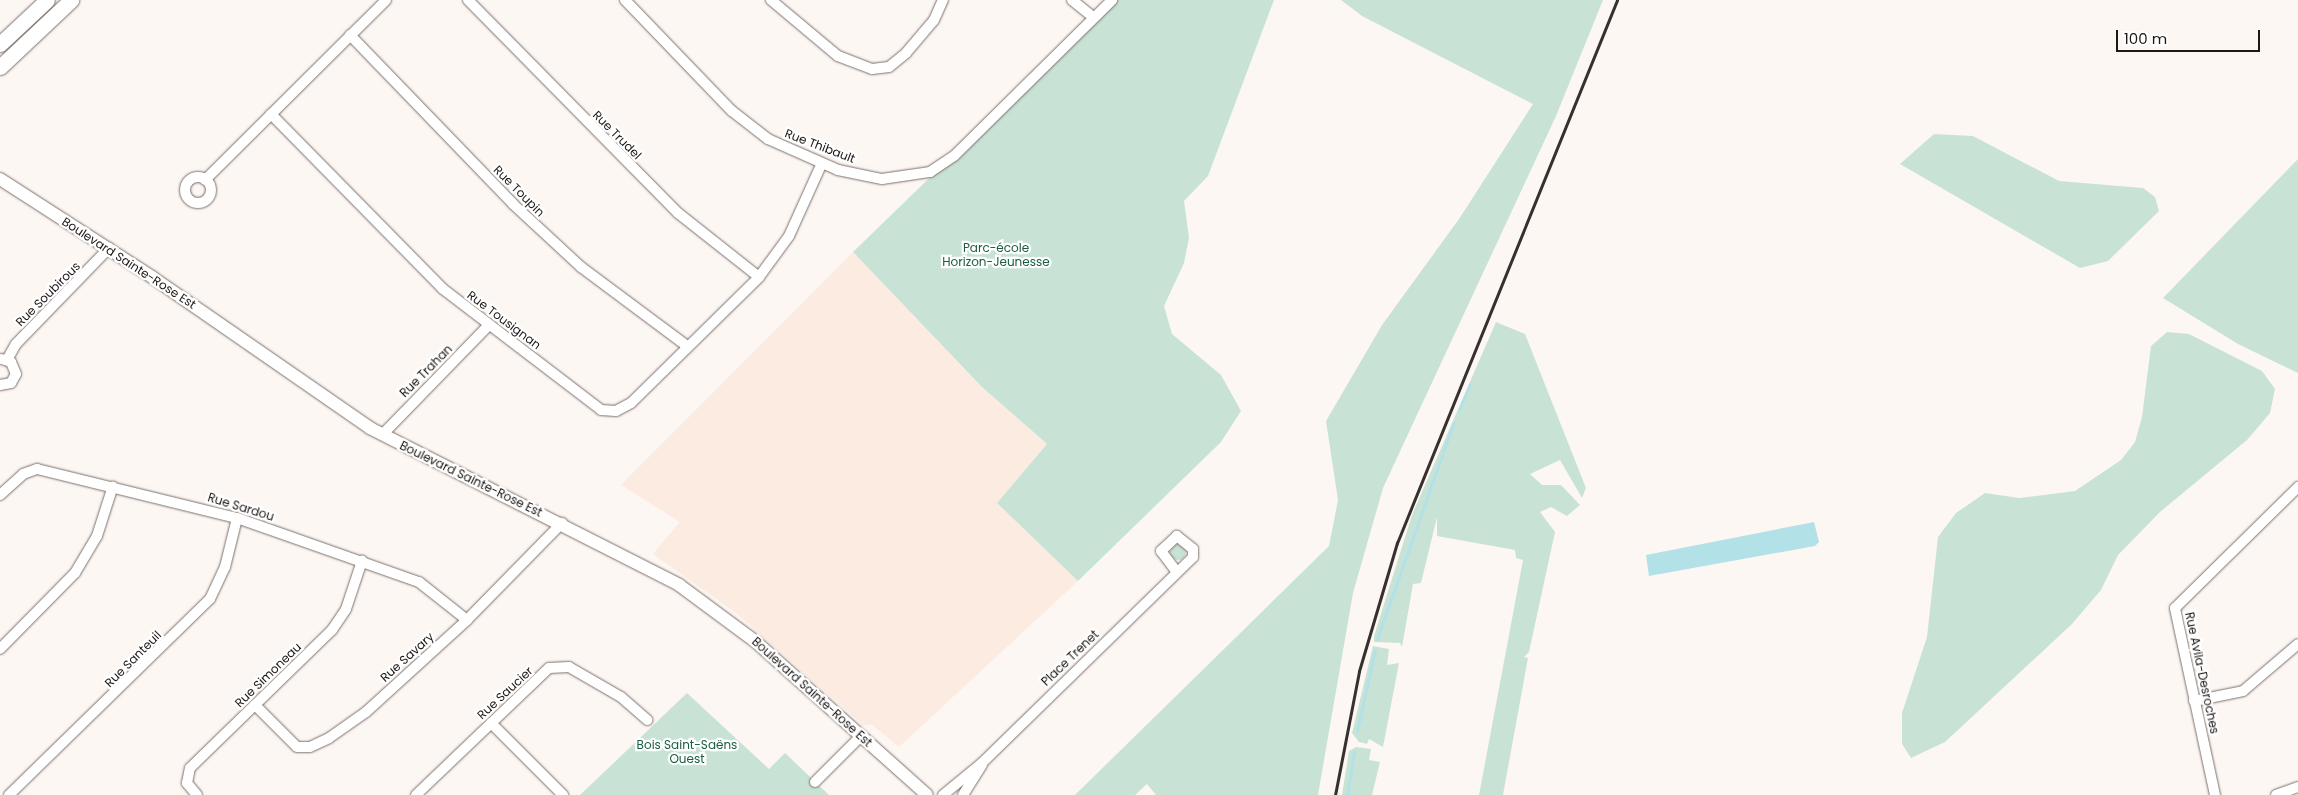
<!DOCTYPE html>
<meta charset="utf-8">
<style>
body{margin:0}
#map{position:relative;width:2298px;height:795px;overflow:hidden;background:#fdf7f4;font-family:Poppins,sans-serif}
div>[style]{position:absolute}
.education>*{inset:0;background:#fcebe0}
.green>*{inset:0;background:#c8e3d5}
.round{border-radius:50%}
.water>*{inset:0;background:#b2e1e8}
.stream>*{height:3px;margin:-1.5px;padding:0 1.5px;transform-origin:1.5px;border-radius:1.5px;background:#b2e1e8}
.roads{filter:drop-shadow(0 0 1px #7d7069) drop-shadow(0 0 1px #7d7069)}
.minor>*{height:10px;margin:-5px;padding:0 5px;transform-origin:5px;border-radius:5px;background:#fff}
.minor>.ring{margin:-5px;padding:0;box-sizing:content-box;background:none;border:10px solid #fff;border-radius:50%}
.tertiary>*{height:12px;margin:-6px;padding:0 6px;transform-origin:6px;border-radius:6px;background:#fff}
.secondary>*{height:15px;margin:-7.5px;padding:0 7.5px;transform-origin:7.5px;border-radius:7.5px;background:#fff}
.rail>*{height:3px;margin:-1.5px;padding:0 1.5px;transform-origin:1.5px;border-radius:1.5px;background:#36312f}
span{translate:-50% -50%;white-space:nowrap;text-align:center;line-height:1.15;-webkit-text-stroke:4.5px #fff;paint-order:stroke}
.street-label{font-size:12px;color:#1d1816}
.park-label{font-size:12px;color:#195d43}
.scale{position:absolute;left:2116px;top:30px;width:144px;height:22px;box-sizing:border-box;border:2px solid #1d1816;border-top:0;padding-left:6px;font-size:15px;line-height:18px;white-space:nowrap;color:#1d1816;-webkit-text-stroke:4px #fff;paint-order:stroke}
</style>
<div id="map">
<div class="education">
<i style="clip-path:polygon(853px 252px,982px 387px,1047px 444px,997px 503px,1078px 581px,899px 747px,872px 725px,863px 725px,736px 613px,653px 554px,680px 522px,621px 485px)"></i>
</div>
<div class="green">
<i style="clip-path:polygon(1113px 0,1274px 0,1208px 176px,1184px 201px,1189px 238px,1184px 263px,1164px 306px,1172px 334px,1221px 375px,1241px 411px,1221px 442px,1078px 581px,997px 503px,1047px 444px,982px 387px,853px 252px)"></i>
<i style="clip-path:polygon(1341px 0,1603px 0,1556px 116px,1383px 488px,1353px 593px,1318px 795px,1156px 795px,1147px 784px,1135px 795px,1075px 795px,1329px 546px,1338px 500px,1326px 421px,1382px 325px,1459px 219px,1533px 104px,1362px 16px)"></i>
<i style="clip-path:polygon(1934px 134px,1973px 136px,2059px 181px,2143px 188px,2155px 197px,2159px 211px,2108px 261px,2080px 268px,1900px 164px)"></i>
<i style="clip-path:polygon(2298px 159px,2298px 373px,2238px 344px,2163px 298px)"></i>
<i style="clip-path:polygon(1496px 322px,1525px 334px,1586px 488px,1582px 498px,1560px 460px,1530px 474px,1542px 485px,1561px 485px,1580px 505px,1567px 516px,1551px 507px,1540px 512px,1555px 532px,1529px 652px,1524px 657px,1528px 658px,1503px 795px,1479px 795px,1523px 560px,1516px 558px,1515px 550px,1437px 536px,1437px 517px,1421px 583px,1413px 584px,1402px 647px,1400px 643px,1374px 642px,1374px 636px,1412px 515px)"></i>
<i style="clip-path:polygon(2167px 332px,2189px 334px,2262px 371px,2275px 389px,2270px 413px,2247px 440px,2160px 512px,2118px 555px,2101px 590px,2072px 624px,1945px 742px,1911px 758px,1902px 744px,1902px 713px,1927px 637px,1938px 537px,1956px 513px,1985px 493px,2019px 498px,2075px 491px,2121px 460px,2135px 442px,2142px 417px,2151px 346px)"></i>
<i class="round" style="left:1170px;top:544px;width:16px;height:16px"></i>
<i style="clip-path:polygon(1373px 646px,1389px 649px,1387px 665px,1399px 663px,1383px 747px,1369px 739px,1367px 744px,1359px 742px,1352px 733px)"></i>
<i style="clip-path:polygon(687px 693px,769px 769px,785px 753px,829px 795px,580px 795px)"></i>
<i style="clip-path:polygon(1356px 747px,1371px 749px,1369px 760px,1380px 762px,1372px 795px,1342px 795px,1349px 751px)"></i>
</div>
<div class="water">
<i style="clip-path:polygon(1814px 522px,1819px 542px,1815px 546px,1649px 576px,1646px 555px)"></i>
</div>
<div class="stream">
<i style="left:1459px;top:410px;width:28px;rotate:-67deg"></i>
<i style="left:1377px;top:639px;width:230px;rotate:-70.5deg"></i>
<i style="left:1357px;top:731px;width:83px;rotate:-77.5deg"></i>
<i style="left:1347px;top:795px;width:44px;rotate:-80.8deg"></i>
</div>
<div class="roads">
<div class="minor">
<i style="left:468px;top:0;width:299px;rotate:45.4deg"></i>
<i style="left:678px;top:213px;width:103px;rotate:38.3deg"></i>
<i style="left:625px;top:0;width:154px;rotate:46.1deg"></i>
<i style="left:732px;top:111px;width:46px;rotate:37.9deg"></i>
<i style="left:768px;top:139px;width:77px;rotate:23.9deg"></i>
<i style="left:838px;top:170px;width:45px;rotate:11.6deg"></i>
<i style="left:882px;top:179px;width:49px;rotate:-8.3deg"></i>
<i style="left:930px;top:172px;width:29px;rotate:-34deg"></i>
<i style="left:954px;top:156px;width:222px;rotate:-44.6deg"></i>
<i style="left:771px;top:0;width:87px;rotate:39.9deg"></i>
<i style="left:838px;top:56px;width:36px;rotate:21deg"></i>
<i style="left:872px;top:69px;width:17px;rotate:-7deg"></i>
<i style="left:889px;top:67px;width:22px;rotate:-39deg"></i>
<i style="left:906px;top:53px;width:43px;rotate:-49.7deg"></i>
<i style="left:934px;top:20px;width:22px;rotate:-66deg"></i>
<i style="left:1072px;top:0;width:28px;rotate:39deg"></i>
<i style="left:350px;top:35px;width:235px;rotate:46deg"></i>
<i style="left:513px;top:204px;width:93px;rotate:42.8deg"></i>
<i style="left:581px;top:267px;width:132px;rotate:36.7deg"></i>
<i style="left:271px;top:114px;width:245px;rotate:45.5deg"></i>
<i style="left:443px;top:289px;width:199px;rotate:37.4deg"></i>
<i style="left:601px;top:410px;width:15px;rotate:4deg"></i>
<i style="left:616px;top:411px;width:17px;rotate:-28deg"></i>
<i style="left:631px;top:403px;width:180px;rotate:-44.5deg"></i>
<i style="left:759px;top:277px;width:51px;rotate:-53.8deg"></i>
<i style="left:789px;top:236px;width:80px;rotate:-65.7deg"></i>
<i class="ring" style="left:185px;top:177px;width:16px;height:16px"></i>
<i style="left:205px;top:180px;width:255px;rotate:-44.8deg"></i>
<i style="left:7px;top:360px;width:18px;rotate:-61deg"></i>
<i style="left:16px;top:344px;width:134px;rotate:-45.9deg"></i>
<i style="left:0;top:385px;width:11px;rotate:-10deg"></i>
<i style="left:11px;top:383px;width:10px;rotate:-61deg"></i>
<i style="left:16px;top:374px;width:13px;rotate:-113deg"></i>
<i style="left:11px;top:362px;width:10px;rotate:-163deg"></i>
<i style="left:382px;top:435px;width:153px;rotate:-45.8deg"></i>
<i style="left:0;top:495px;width:31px;rotate:-42deg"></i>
<i style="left:23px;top:474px;width:15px;rotate:-20deg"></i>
<i style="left:37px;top:469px;width:206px;rotate:13.8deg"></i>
<i style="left:237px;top:518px;width:193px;rotate:19.4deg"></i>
<i style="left:419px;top:582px;width:61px;rotate:38.4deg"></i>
<i style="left:0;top:649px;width:107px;rotate:-45.4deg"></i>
<i style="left:75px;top:573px;width:43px;rotate:-59.3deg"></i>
<i style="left:97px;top:536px;width:52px;rotate:-72.3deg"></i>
<i style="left:2194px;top:701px;width:50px;rotate:-11.5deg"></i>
<i style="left:2243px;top:691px;width:72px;rotate:-40.5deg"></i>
<i style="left:255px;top:705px;width:59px;rotate:45deg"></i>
<i style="left:297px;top:747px;width:13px"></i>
<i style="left:310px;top:747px;width:21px;rotate:-25deg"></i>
<i style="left:329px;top:738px;width:45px;rotate:-35.1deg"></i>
<i style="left:366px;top:712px;width:137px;rotate:-42.3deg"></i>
<i style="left:467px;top:620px;width:136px;rotate:-45.6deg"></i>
<i style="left:491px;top:723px;width:102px;rotate:45deg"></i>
<i style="left:815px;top:782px;width:65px;rotate:-45deg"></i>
<i style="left:9px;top:795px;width:281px;rotate:-44.3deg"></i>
<i style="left:210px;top:599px;width:35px;rotate:-65deg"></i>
<i style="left:225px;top:567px;width:50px;rotate:-76.2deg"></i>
<i style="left:197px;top:795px;width:16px;rotate:-130deg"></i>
<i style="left:187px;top:783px;width:15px;rotate:-79deg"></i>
<i style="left:190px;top:768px;width:198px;rotate:-44.2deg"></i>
<i style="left:332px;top:630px;width:25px;rotate:-56deg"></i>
<i style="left:346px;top:609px;width:51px;rotate:-71.6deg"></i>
<i style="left:416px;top:795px;width:184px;rotate:-43.7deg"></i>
<i style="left:549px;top:668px;width:20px;rotate:-3deg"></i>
<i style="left:569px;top:667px;width:60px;rotate:30deg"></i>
<i style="left:621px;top:697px;width:35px;rotate:41deg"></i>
<i style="left:943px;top:795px;width:50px;rotate:-39.4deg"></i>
<i style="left:982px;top:763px;width:295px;rotate:-44.3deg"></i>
<i style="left:1193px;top:557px;width:8px;rotate:-90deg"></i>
<i style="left:1193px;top:549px;width:21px;rotate:-141deg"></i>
<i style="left:1177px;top:536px;width:22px;rotate:137deg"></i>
<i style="left:1161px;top:551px;width:26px;rotate:53deg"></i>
<i style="left:963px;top:795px;width:36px;rotate:-58deg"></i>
<i style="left:2215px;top:795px;width:191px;rotate:-102.1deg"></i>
<i style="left:2175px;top:608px;width:173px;rotate:-44.5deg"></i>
<i style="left:2276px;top:795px;width:23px;rotate:-20deg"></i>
</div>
<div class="tertiary">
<i style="left:0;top:179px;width:181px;rotate:32.8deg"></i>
<i style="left:152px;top:277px;width:265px;rotate:34.7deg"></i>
<i style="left:370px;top:428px;width:347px;rotate:26.9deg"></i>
<i style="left:679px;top:585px;width:96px;rotate:36.5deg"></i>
<i style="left:756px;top:642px;width:229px;rotate:41.8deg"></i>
</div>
<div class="secondary">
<i style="left:0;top:44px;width:64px;rotate:-43.1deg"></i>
<i style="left:0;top:67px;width:98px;rotate:-43.3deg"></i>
</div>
</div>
<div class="rail">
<i style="left:1335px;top:795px;width:126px;rotate:-79deg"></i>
<i style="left:1359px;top:671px;width:134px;rotate:-73.5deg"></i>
<i style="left:1397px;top:543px;width:586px;rotate:-67.94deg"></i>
</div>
<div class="street-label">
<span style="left:617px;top:135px;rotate:45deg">Rue Trudel</span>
<span style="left:820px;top:146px;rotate:21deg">Rue Thibault</span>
<span style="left:519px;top:191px;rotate:45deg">Rue Toupin</span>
<span style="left:129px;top:263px;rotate:33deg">Boulevard Sainte-Rose Est</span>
<span style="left:48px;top:294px;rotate:-45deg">Rue Soubirous</span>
<span style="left:504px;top:320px;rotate:37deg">Rue Tousignan</span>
<span style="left:426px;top:371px;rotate:-45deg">Rue Trahan</span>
<span style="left:471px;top:479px;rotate:26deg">Boulevard Sainte-Rose Est</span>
<span style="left:241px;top:507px;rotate:17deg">Rue Sardou</span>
<span style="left:407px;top:657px;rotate:-42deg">Rue Savary</span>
<span style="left:1070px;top:658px;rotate:-44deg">Place Trenet</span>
<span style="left:133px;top:659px;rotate:-45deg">Rue Santeuil</span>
<span style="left:2202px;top:673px;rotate:78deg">Rue Avila-Desroches</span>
<span style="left:268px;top:675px;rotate:-44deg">Rue Simoneau</span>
<span style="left:812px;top:692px;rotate:42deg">Boulevard Sainte-Rose Est</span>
<span style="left:505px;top:693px;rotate:-43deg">Rue Saucier</span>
</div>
<div class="park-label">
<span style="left:996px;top:255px">Parc-école<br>Horizon-Jeunesse</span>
<span style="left:687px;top:752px">Bois Saint-Saëns<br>Ouest</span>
</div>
<div class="scale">100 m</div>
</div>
